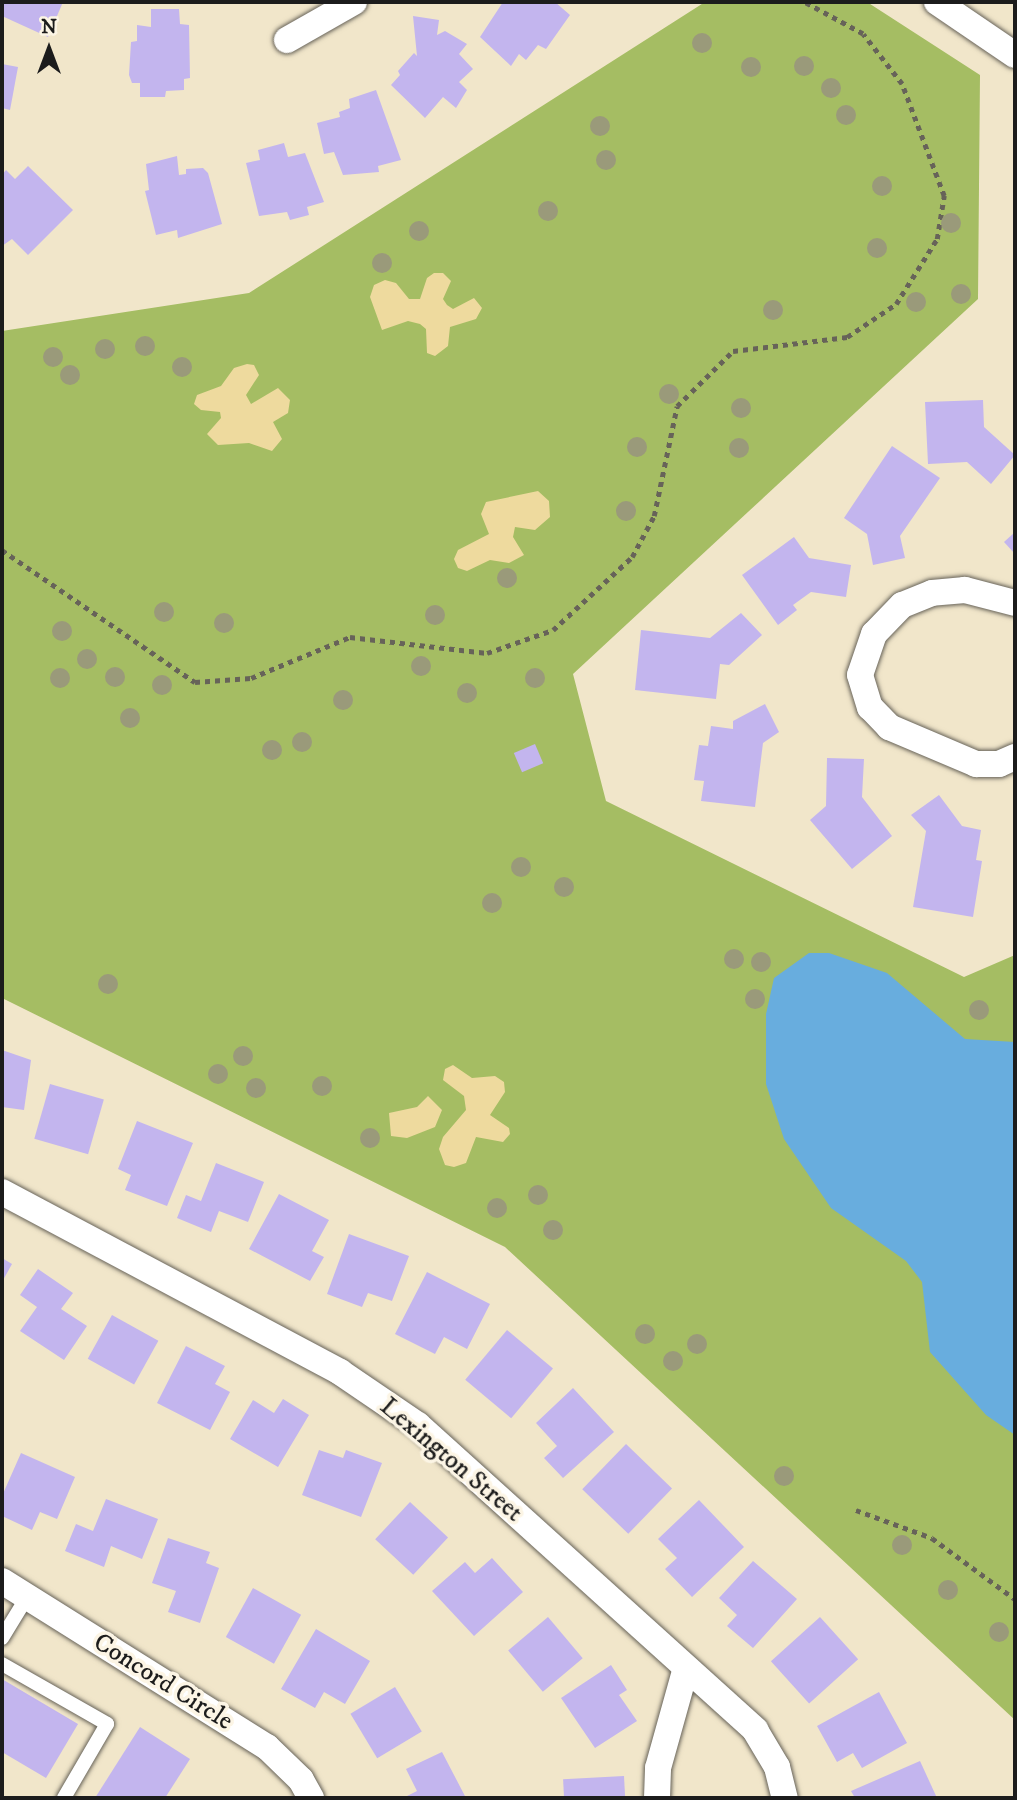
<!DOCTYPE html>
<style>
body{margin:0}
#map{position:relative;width:1017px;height:1800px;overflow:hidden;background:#f1e6ca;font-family:"IM FELL DW Pica",serif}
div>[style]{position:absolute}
.green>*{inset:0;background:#a5bd63}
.sand>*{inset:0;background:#eeda9e}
.water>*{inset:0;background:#68adde}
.building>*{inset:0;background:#c3b5ee;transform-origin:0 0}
.path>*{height:4.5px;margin-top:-2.25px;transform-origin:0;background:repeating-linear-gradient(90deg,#676359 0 5px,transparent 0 10px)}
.roads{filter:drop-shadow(0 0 2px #676359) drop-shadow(0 0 2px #676359)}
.lane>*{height:14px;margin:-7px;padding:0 7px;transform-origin:7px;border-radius:7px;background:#fff}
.street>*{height:26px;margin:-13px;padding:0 13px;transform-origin:13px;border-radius:13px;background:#fff}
.trees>*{width:20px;height:20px;margin:-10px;border-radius:50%;background:#9a9a7a}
span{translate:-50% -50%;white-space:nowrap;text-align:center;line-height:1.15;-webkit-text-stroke:7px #fcf5e5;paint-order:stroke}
.street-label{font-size:26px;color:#1c1c1c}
.frame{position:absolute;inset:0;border:4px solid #1c1c1c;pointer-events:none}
.north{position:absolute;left:14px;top:14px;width:70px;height:70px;-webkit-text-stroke:5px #fcf5e5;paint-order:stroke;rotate:0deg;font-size:19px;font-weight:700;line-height:28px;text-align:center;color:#1c1c1c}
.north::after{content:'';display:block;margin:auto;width:24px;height:32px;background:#1c1c1c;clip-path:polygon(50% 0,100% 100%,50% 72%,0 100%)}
</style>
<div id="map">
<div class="green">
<i style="clip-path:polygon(705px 2px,867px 2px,980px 75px,978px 299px,573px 674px,606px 801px,964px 977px,1015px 955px,1015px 1720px,505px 1247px,2px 998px,2px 331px,249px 293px)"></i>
</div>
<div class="sand">
<i style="clip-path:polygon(434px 273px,443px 273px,451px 281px,443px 299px,447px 305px,453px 309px,474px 298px,482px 308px,476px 319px,450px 327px,448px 346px,435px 356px,427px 353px,426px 329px,420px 324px,408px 321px,382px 330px,370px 297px,374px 285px,385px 280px,396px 283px,409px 299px,420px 299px,427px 278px)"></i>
<i style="clip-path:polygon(247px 364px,254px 365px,259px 375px,246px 395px,251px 404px,278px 388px,290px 400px,288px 413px,273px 422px,282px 439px,272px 451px,249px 443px,218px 445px,207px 434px,221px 418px,220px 412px,201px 410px,194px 404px,197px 395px,221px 386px,234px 368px)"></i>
<i style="clip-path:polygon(538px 491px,549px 501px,550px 517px,535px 530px,515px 527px,513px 537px,524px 555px,509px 563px,490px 560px,467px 571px,458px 568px,454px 559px,458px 550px,489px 534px,481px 514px,486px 502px)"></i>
<i style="clip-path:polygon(453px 1065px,472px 1078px,495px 1076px,504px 1082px,505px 1092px,490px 1115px,509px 1128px,510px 1134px,503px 1142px,476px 1137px,466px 1163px,454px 1167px,445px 1165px,439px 1149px,443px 1137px,466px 1110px,464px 1096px,443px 1080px,445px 1069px)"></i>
<i style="clip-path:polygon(428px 1096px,442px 1110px,435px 1127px,407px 1138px,391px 1136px,389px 1113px,417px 1107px)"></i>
</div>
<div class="water">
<i style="clip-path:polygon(809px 953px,829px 953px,887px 973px,965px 1039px,1015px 1042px,1015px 1435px,986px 1415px,930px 1352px,922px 1282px,906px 1261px,831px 1208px,784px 1139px,766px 1084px,766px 1014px,774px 978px)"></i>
</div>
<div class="building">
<i style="clip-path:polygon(2px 2px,63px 2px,48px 37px,2px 16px)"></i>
<i style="clip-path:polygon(503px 2px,555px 2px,570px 15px,546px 49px,538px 45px,526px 60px,519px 54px,511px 66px,480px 37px)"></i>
<i style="clip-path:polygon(151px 9px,179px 9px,180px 24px,189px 25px,190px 78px,184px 79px,184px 90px,166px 91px,165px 97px,140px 97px,140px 83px,132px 83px,129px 75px,131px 42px,137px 41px,137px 25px,151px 27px)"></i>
<i style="clip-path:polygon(413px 16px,439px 20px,437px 35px,445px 31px,467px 44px,459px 54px,473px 69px,459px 82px,467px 90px,456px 108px,443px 97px,425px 118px,391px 85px,400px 75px,398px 71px,414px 53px,417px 56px)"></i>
<i style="clip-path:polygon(2px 64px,18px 67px,10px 110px,2px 108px)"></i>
<i style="clip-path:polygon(376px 90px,401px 160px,378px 166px,379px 172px,343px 175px,334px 152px,324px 154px,317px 123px,340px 117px,339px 112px,350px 108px,349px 99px)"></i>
<i style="clip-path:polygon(284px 143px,288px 157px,305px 153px,324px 202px,307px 207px,309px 215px,290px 220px,287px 212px,259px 216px,246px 163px,260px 160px,258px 150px)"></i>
<i style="clip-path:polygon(177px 156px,179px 175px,186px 174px,186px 169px,203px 168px,208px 173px,222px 224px,178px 238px,177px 230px,156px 235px,145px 191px,149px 190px,146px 164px)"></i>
<i style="clip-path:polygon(28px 166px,73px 210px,28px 255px,12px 239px,2px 246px,2px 175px,6px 170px,15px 179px)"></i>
<i style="clip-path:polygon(983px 400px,984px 427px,1015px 455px,991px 484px,967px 462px,928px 464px,925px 402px)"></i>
<i style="clip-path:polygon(892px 446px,940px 478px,900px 536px,905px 558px,873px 565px,867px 534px,844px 518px)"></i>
<i style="clip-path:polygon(1015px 532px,1015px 554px,1004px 542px)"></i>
<i style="clip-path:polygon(794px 537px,809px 558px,851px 565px,846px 597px,811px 592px,793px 605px,797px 610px,778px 625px,742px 575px)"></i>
<i style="clip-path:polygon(741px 613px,762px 635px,729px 665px,720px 664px,716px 699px,635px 690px,641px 630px,710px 638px)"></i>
<i style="clip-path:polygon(765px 704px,779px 732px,763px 743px,755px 807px,701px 801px,704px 781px,694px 780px,699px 745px,708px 746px,711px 726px,733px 729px,733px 721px)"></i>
<i style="left:535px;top:744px;width:21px;height:23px;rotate:67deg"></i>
<i style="clip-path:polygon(827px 758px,864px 759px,862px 797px,892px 836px,852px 869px,810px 820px,826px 806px)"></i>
<i style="clip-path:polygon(939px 795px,962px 826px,981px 830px,976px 860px,982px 861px,973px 917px,913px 907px,926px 831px,911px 815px)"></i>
<i style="clip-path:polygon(2px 1050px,31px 1060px,24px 1110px,2px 1107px)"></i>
<i style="left:50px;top:1084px;width:56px;height:57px;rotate:16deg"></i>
<i style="clip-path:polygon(137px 1121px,193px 1143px,167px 1206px,125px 1190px,131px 1175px,118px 1169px)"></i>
<i style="clip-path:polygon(216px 1163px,264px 1182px,248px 1222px,219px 1211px,211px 1232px,177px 1218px,186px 1195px,201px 1201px)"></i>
<i style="clip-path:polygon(279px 1194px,329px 1220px,312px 1251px,324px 1257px,310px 1281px,249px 1249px)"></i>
<i style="clip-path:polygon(349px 1234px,409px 1256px,392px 1301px,368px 1293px,362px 1307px,327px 1294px)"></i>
<i style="clip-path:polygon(2px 1258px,12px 1264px,2px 1282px)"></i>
<i style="clip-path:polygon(38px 1269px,73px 1293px,61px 1309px,87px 1326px,64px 1360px,20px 1331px,37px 1307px,20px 1295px)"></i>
<i style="clip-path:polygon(427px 1272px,490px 1304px,467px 1349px,444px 1337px,435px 1354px,395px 1334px)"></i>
<i style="left:112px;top:1315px;width:53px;height:50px;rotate:29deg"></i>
<i style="left:507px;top:1330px;width:60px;height:65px;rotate:40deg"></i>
<i style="clip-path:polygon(186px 1346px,225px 1366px,215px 1384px,230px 1392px,210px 1430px,157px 1403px)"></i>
<i style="clip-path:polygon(573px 1388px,614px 1432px,563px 1478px,544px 1458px,557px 1446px,536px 1423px)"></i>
<i style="clip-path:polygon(283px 1399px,309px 1415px,278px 1467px,230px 1439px,253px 1400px,274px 1413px)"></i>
<i style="left:626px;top:1444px;width:64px;height:63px;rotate:44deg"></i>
<i style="clip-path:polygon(319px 1450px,343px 1458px,346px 1450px,382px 1463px,361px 1517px,302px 1495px)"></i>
<i style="clip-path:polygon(21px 1453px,75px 1477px,57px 1519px,40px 1512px,32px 1530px,2px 1516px,2px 1496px)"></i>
<i style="clip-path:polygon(106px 1499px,158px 1519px,142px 1559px,111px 1546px,104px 1567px,65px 1551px,76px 1524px,93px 1531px)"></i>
<i style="clip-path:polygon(699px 1500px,744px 1547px,692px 1597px,665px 1569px,677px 1558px,658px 1539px)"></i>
<i style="left:410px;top:1502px;width:52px;height:51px;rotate:43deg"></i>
<i style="clip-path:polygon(168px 1538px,210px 1552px,206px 1563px,219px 1568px,200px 1623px,168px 1612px,176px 1591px,152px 1583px)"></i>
<i style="clip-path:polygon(492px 1558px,523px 1592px,474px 1636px,432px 1591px,465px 1562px,475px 1573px)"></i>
<i style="clip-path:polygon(753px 1561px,797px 1599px,753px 1648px,727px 1626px,737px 1615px,719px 1598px)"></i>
<i style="left:253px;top:1588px;width:55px;height:56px;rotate:29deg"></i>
<i style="left:548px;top:1617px;width:54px;height:52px;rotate:50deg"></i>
<i style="left:820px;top:1617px;width:57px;height:66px;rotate:48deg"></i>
<i style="clip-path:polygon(316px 1629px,370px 1661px,345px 1704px,324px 1692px,315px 1708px,281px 1689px)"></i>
<i style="clip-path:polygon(611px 1665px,627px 1690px,619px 1695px,637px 1721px,595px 1748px,561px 1698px)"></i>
<i style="clip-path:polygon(2px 1679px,78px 1724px,46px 1778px,2px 1752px)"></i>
<i style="left:395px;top:1687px;width:52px;height:52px;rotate:59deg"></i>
<i style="clip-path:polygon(879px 1692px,907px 1743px,862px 1768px,853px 1753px,837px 1762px,817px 1726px)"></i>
<i style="clip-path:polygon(140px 1727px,190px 1759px,165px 1798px,95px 1798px)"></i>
<i style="clip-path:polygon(442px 1752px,466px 1798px,403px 1798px,417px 1791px,406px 1769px)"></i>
<i style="clip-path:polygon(920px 1761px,937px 1798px,855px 1798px,851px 1791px)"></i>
<i style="left:624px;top:1776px;width:22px;height:61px;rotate:87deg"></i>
</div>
<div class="path">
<i style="left:2px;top:550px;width:234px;rotate:34.4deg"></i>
<i style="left:195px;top:682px;width:56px;rotate:-4.1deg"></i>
<i style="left:251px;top:678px;width:107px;rotate:-22.5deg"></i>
<i style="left:350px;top:637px;width:138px;rotate:6.7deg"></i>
<i style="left:487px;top:653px;width:70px;rotate:-19.2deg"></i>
<i style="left:553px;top:630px;width:108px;rotate:-42.7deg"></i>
<i style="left:632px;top:557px;width:47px;rotate:-61.8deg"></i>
<i style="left:654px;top:516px;width:112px;rotate:-78.2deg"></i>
<i style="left:677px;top:406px;width:78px;rotate:-44.5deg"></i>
<i style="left:733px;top:351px;width:115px;rotate:-7deg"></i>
<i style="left:847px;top:337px;width:59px;rotate:-34deg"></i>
<i style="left:896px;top:304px;width:77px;rotate:-57.8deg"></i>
<i style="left:937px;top:239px;width:44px;rotate:-80.8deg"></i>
<i style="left:944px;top:196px;width:120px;rotate:-110.6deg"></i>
<i style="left:902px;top:84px;width:63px;rotate:-128deg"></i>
<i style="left:863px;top:34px;width:67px;rotate:-151.5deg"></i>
<i style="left:856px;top:1510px;width:81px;rotate:20.2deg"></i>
<i style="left:932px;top:1538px;width:103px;rotate:36.3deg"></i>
</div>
<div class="roads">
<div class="lane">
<i style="left:2px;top:1638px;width:48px;rotate:-58.6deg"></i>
<i style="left:2px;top:1664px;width:121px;rotate:29.7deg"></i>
<i style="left:107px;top:1724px;width:86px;rotate:120.2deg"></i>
</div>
<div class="street">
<i style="left:937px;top:2px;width:94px;rotate:34.2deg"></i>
<i style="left:287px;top:40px;width:77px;rotate:-29.6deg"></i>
<i style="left:1015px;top:603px;width:52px;rotate:-165.4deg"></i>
<i style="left:965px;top:590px;width:33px;rotate:175deg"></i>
<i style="left:932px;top:593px;width:32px;rotate:158deg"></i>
<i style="left:902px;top:605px;width:40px;rotate:134deg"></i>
<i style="left:874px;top:634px;width:43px;rotate:108.9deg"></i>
<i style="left:860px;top:675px;width:34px;rotate:73deg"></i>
<i style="left:870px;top:707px;width:28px;rotate:46deg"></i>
<i style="left:889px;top:727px;width:95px;rotate:23deg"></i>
<i style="left:976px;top:764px;width:23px"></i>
<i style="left:999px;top:764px;width:17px;rotate:-24deg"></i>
<i style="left:2px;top:1192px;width:383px;rotate:28deg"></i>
<i style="left:340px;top:1372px;width:94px;rotate:34.2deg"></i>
<i style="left:418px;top:1425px;width:455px;rotate:42.1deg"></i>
<i style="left:755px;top:1730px;width:43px;rotate:59.3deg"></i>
<i style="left:777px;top:1767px;width:32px;rotate:76deg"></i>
<i style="left:2px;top:1581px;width:313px;rotate:32.1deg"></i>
<i style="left:267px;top:1747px;width:47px;rotate:44.1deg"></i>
<i style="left:301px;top:1780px;width:21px;rotate:61deg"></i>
<i style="left:657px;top:1798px;width:30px;rotate:-88deg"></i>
<i style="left:658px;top:1768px;width:104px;rotate:-74.4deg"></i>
</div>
</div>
<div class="trees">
<i style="left:702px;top:43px"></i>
<i style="left:804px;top:66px"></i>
<i style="left:751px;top:67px"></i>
<i style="left:831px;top:88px"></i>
<i style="left:846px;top:115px"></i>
<i style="left:600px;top:126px"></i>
<i style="left:606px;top:160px"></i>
<i style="left:882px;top:186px"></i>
<i style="left:548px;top:211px"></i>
<i style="left:951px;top:223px"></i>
<i style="left:419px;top:231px"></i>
<i style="left:877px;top:248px"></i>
<i style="left:382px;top:263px"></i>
<i style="left:961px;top:294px"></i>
<i style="left:916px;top:302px"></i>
<i style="left:773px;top:310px"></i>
<i style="left:145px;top:346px"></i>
<i style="left:105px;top:349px"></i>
<i style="left:53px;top:357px"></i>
<i style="left:182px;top:367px"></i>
<i style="left:70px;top:375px"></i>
<i style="left:669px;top:394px"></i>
<i style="left:741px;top:408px"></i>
<i style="left:637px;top:447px"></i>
<i style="left:739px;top:448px"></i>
<i style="left:626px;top:511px"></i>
<i style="left:507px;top:578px"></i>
<i style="left:164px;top:612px"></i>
<i style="left:435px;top:615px"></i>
<i style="left:224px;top:623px"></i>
<i style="left:62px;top:631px"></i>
<i style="left:87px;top:659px"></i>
<i style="left:421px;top:666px"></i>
<i style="left:115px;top:677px"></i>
<i style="left:60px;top:678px"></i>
<i style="left:535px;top:678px"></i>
<i style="left:162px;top:685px"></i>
<i style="left:467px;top:693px"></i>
<i style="left:343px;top:700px"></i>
<i style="left:130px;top:718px"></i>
<i style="left:302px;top:742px"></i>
<i style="left:272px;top:750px"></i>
<i style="left:521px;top:867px"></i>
<i style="left:564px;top:887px"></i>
<i style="left:492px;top:903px"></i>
<i style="left:734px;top:959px"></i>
<i style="left:761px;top:962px"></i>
<i style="left:108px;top:984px"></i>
<i style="left:755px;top:999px"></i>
<i style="left:979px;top:1010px"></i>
<i style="left:243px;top:1056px"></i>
<i style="left:218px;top:1074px"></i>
<i style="left:322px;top:1086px"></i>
<i style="left:256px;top:1088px"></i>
<i style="left:370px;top:1138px"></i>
<i style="left:538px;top:1195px"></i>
<i style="left:497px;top:1208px"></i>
<i style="left:553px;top:1230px"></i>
<i style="left:645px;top:1334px"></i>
<i style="left:697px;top:1344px"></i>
<i style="left:673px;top:1361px"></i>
<i style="left:784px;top:1476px"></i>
<i style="left:902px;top:1545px"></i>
<i style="left:948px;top:1590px"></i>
<i style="left:999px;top:1632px"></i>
</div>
<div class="street-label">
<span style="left:451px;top:1460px;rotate:40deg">Lexington Street</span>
<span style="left:163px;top:1682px;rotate:32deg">Concord Circle</span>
</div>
<div class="frame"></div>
<div class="north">N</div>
</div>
